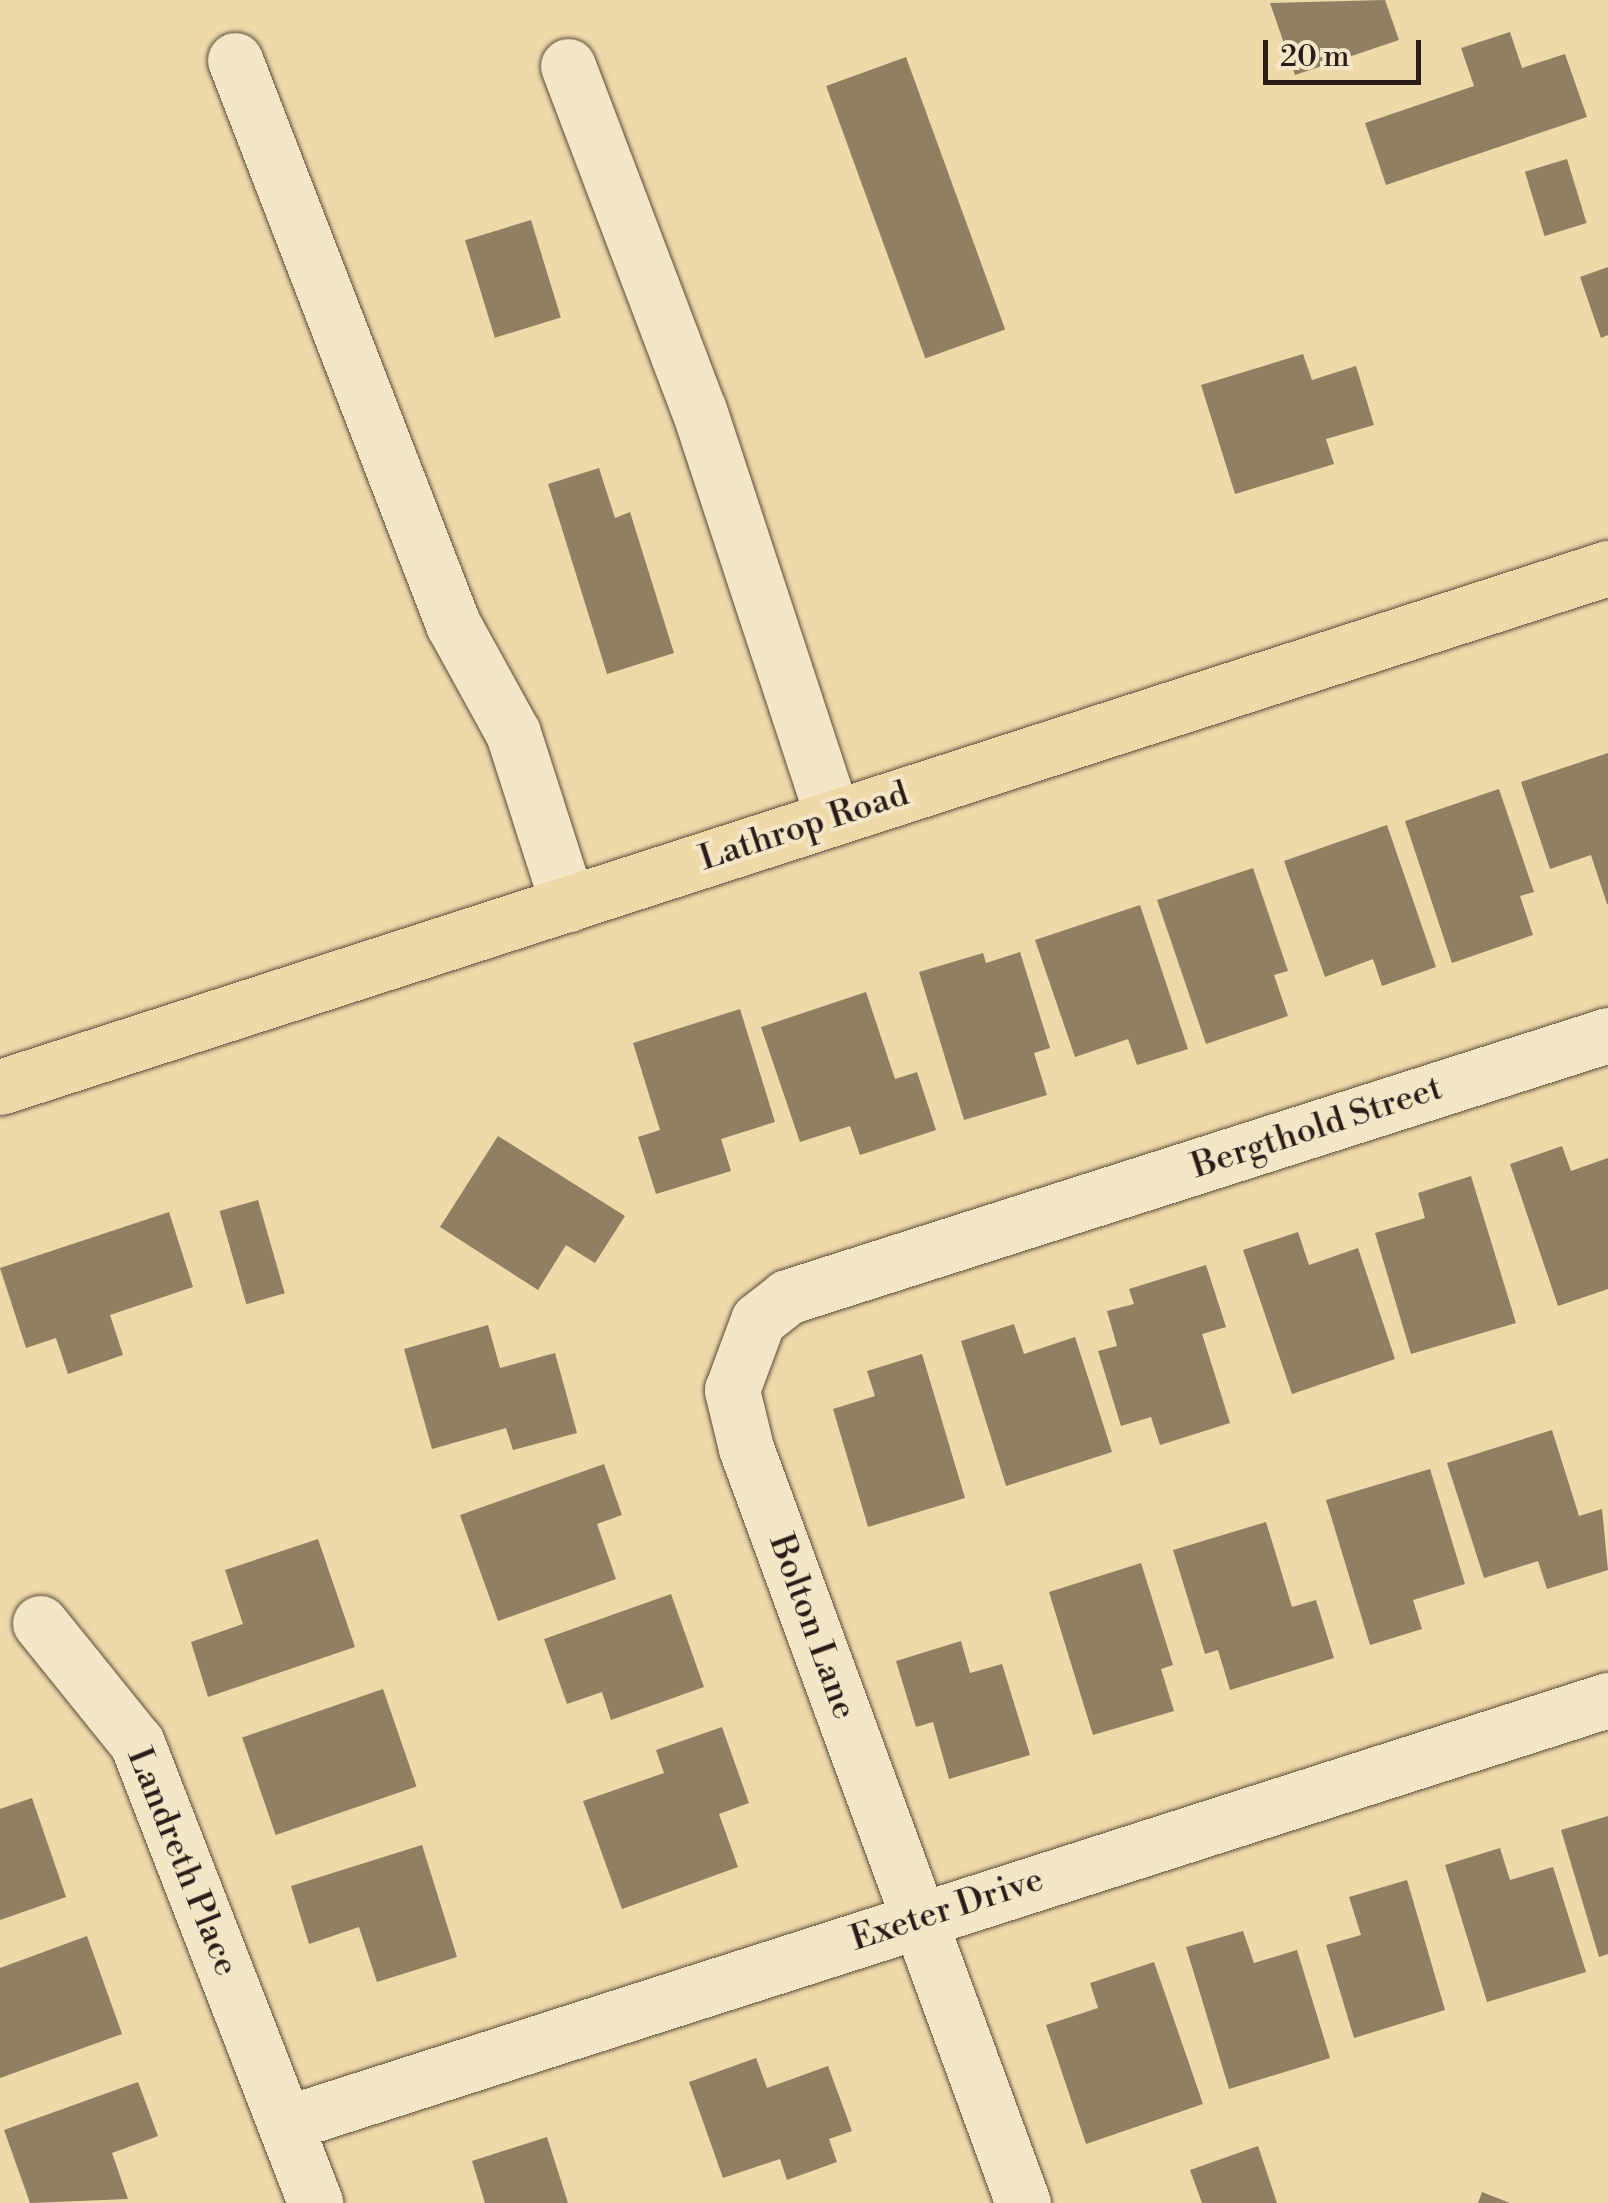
<!DOCTYPE html>
<style>
body{margin:0}
#map{position:relative;width:1608px;height:2203px;overflow:hidden;background:#eed9a9;font-family:"Libre Bodoni",serif}
div>[style]{position:absolute}
.building>*{inset:0;background:#907f63;transform-origin:0 0}
.roads{filter:drop-shadow(0 0 2px #5b4c3c) drop-shadow(0 0 2px #5b4c3c)}
.minor>*{height:55px;margin:-27.5px;padding:0 27.5px;transform-origin:27.5px;border-radius:27.5px;background:#f4e6c7}
.major>*{height:55px;margin:-27.5px;padding:0 27.5px;transform-origin:27.5px;border-radius:27.5px;background:#eed9a9}
span{translate:-50% -50%;white-space:nowrap;text-align:center;line-height:1.15;-webkit-text-stroke:8px #f4e6c7;paint-order:stroke}
.street-label{font-size:35px;color:#2a1d18}
.scale{position:absolute;left:1263px;top:40px;width:158px;height:45px;box-sizing:border-box;border:5px solid #2a1d18;border-top:0;padding-left:12px;font-size:30px;line-height:35px;white-space:nowrap;color:#2a1d18;-webkit-text-stroke:8px #f4e6c7;paint-order:stroke}
</style>
<div id="map">
<div class="building">
<i style="clip-path:polygon(1385px 0,1399px 40px,1295px 75px,1270px 3px)"></i>
<i style="clip-path:polygon(1510px 32px,1522px 68px,1565px 54px,1587px 117px,1386px 185px,1365px 123px,1474px 86px,1461px 48px)"></i>
<i style="left:906px;top:57px;width:290px;height:85px;rotate:70deg"></i>
<i style="left:1567px;top:159px;width:67px;height:44px;rotate:73deg"></i>
<i style="left:531px;top:220px;width:102px;height:69px;rotate:73deg"></i>
<i style="clip-path:polygon(1608px 267px,1608px 335px,1601px 338px,1580px 277px)"></i>
<i style="clip-path:polygon(1303px 354px,1312px 380px,1356px 366px,1374px 425px,1326px 439px,1334px 464px,1235px 494px,1201px 385px)"></i>
<i style="clip-path:polygon(599px 468px,615px 518px,630px 512px,674px 653px,607px 674px,548px 484px)"></i>
<i style="clip-path:polygon(1608px 753px,1608px 904px,1607px 904px,1591px 855px,1550px 869px,1521px 782px)"></i>
<i style="clip-path:polygon(1499px 789px,1534px 892px,1520px 896px,1533px 935px,1452px 963px,1405px 821px)"></i>
<i style="clip-path:polygon(1387px 825px,1436px 967px,1382px 986px,1373px 959px,1325px 977px,1284px 861px)"></i>
<i style="clip-path:polygon(1253px 868px,1288px 971px,1274px 975px,1288px 1016px,1206px 1044px,1157px 900px)"></i>
<i style="clip-path:polygon(1140px 905px,1188px 1049px,1137px 1065px,1128px 1039px,1075px 1057px,1035px 940px)"></i>
<i style="clip-path:polygon(1020px 952px,1050px 1048px,1034px 1053px,1047px 1095px,964px 1120px,919px 972px,983px 953px,986px 963px)"></i>
<i style="clip-path:polygon(866px 992px,895px 1079px,917px 1072px,936px 1130px,860px 1155px,850px 1126px,800px 1142px,761px 1027px)"></i>
<i style="clip-path:polygon(740px 1009px,775px 1122px,721px 1139px,731px 1171px,656px 1194px,638px 1137px,660px 1130px,633px 1043px)"></i>
<i style="clip-path:polygon(498px 1136px,625px 1216px,595px 1263px,566px 1245px,538px 1290px,440px 1227px)"></i>
<i style="clip-path:polygon(1562px 1146px,1571px 1171px,1608px 1158px,1608px 1289px,1558px 1306px,1510px 1164px)"></i>
<i style="clip-path:polygon(1471px 1176px,1516px 1323px,1411px 1354px,1375px 1233px,1425px 1218px,1418px 1193px)"></i>
<i style="left:258px;top:1200px;width:97px;height:40px;rotate:74deg"></i>
<i style="clip-path:polygon(169px 1212px,193px 1287px,110px 1315px,123px 1355px,68px 1374px,56px 1338px,26px 1348px,0 1268px)"></i>
<i style="clip-path:polygon(1298px 1232px,1309px 1265px,1358px 1248px,1395px 1359px,1292px 1394px,1243px 1250px)"></i>
<i style="clip-path:polygon(1206px 1265px,1226px 1327px,1202px 1334px,1230px 1423px,1160px 1445px,1151px 1417px,1121px 1426px,1098px 1351px,1117px 1346px,1107px 1311px,1134px 1304px,1129px 1289px)"></i>
<i style="clip-path:polygon(1014px 1324px,1024px 1354px,1075px 1337px,1112px 1452px,1006px 1486px,961px 1341px)"></i>
<i style="clip-path:polygon(488px 1325px,500px 1368px,555px 1353px,577px 1433px,513px 1450px,506px 1428px,432px 1449px,404px 1349px)"></i>
<i style="clip-path:polygon(922px 1354px,965px 1498px,868px 1527px,833px 1409px,875px 1396px,867px 1371px)"></i>
<i style="clip-path:polygon(1552px 1430px,1579px 1516px,1602px 1509px,1608px 1570px,1547px 1589px,1538px 1561px,1484px 1578px,1447px 1463px)"></i>
<i style="clip-path:polygon(604px 1464px,622px 1515px,597px 1524px,616px 1579px,498px 1621px,460px 1515px)"></i>
<i style="clip-path:polygon(1430px 1469px,1465px 1584px,1413px 1600px,1422px 1629px,1370px 1645px,1326px 1500px)"></i>
<i style="clip-path:polygon(1266px 1522px,1292px 1607px,1316px 1600px,1334px 1658px,1230px 1690px,1218px 1650px,1205px 1654px,1173px 1550px)"></i>
<i style="clip-path:polygon(318px 1539px,355px 1647px,208px 1697px,191px 1642px,243px 1624px,225px 1570px)"></i>
<i style="clip-path:polygon(1141px 1563px,1173px 1665px,1161px 1669px,1174px 1711px,1093px 1735px,1049px 1592px)"></i>
<i style="clip-path:polygon(671px 1594px,704px 1687px,611px 1720px,602px 1692px,567px 1704px,544px 1639px)"></i>
<i style="clip-path:polygon(961px 1641px,970px 1673px,1002px 1664px,1030px 1755px,949px 1779px,933px 1722px,916px 1727px,896px 1661px)"></i>
<i style="left:383px;top:1689px;width:103px;height:149px;rotate:71deg"></i>
<i style="clip-path:polygon(722px 1727px,749px 1803px,719px 1814px,738px 1867px,622px 1909px,583px 1801px,664px 1773px,656px 1750px)"></i>
<i style="clip-path:polygon(32px 1798px,66px 1897px,0 1920px,0 1809px)"></i>
<i style="clip-path:polygon(1608px 1816px,1608px 1954px,1599px 1957px,1561px 1830px)"></i>
<i style="clip-path:polygon(422px 1845px,457px 1957px,377px 1982px,359px 1927px,309px 1944px,291px 1886px)"></i>
<i style="clip-path:polygon(1500px 1848px,1510px 1880px,1553px 1867px,1586px 1972px,1487px 2002px,1445px 1865px)"></i>
<i style="clip-path:polygon(1407px 1880px,1445px 2010px,1354px 2038px,1326px 1945px,1361px 1935px,1349px 1897px)"></i>
<i style="clip-path:polygon(1243px 1931px,1254px 1963px,1297px 1950px,1330px 2058px,1229px 2089px,1186px 1947px)"></i>
<i style="clip-path:polygon(87px 1936px,122px 2034px,0 2078px,0 1968px)"></i>
<i style="clip-path:polygon(1154px 1962px,1203px 2104px,1086px 2144px,1046px 2025px,1098px 2008px,1090px 1983px)"></i>
<i style="clip-path:polygon(756px 2058px,767px 2088px,828px 2066px,852px 2131px,829px 2139px,837px 2162px,787px 2180px,780px 2159px,723px 2178px,689px 2082px)"></i>
<i style="clip-path:polygon(138px 2082px,158px 2136px,112px 2153px,128px 2199px,30px 2203px,4px 2130px)"></i>
<i style="clip-path:polygon(547px 2137px,568px 2203px,485px 2203px,472px 2161px)"></i>
<i style="clip-path:polygon(1258px 2146px,1277px 2203px,1202px 2203px,1190px 2170px)"></i>
<i style="clip-path:polygon(1482px 2192px,1510px 2203px,1478px 2203px)"></i>
</div>
<div class="roads">
<div class="minor">
<i style="left:235px;top:60px;width:605px;rotate:68.87deg"></i>
<i style="left:453px;top:624px;width:124px;rotate:61.2deg"></i>
<i style="left:513px;top:733px;width:180px;rotate:72.2deg"></i>
<i style="left:568px;top:66px;width:368px;rotate:69.2deg"></i>
<i style="left:699px;top:410px;width:429px;rotate:71.8deg"></i>
<i style="left:40px;top:1623px;width:154px;rotate:51.1deg"></i>
<i style="left:137px;top:1743px;width:493px;rotate:68.8deg"></i>
<i style="left:287px;top:2123px;width:1387px;rotate:-17.76deg"></i>
<i style="left:1023px;top:2203px;width:804px;rotate:-110.15deg"></i>
<i style="left:746px;top:1448px;width:60px;rotate:-103.6deg"></i>
<i style="left:732px;top:1390px;width:75px;rotate:-69.6deg"></i>
<i style="left:758px;top:1320px;width:37px;rotate:-38deg"></i>
<i style="left:787px;top:1297px;width:862px;rotate:-17.7deg"></i>
</div>
<div class="major">
<i style="left:0;top:1087px;width:1690px;rotate:-17.89deg"></i>
</div>
</div>
<div class="street-label">
<span style="left:804px;top:827px;rotate:-18deg">Lathrop Road</span>
<span style="left:1317px;top:1128px;rotate:-18deg">Bergthold Street</span>
<span style="left:812px;top:1627px;rotate:70deg">Bolton Lane</span>
<span style="left:182px;top:1862px;rotate:68deg">Landreth Place</span>
<span style="left:947px;top:1910px;rotate:-18deg">Exeter Drive</span>
</div>
<div class="scale">20 m</div>
</div>
